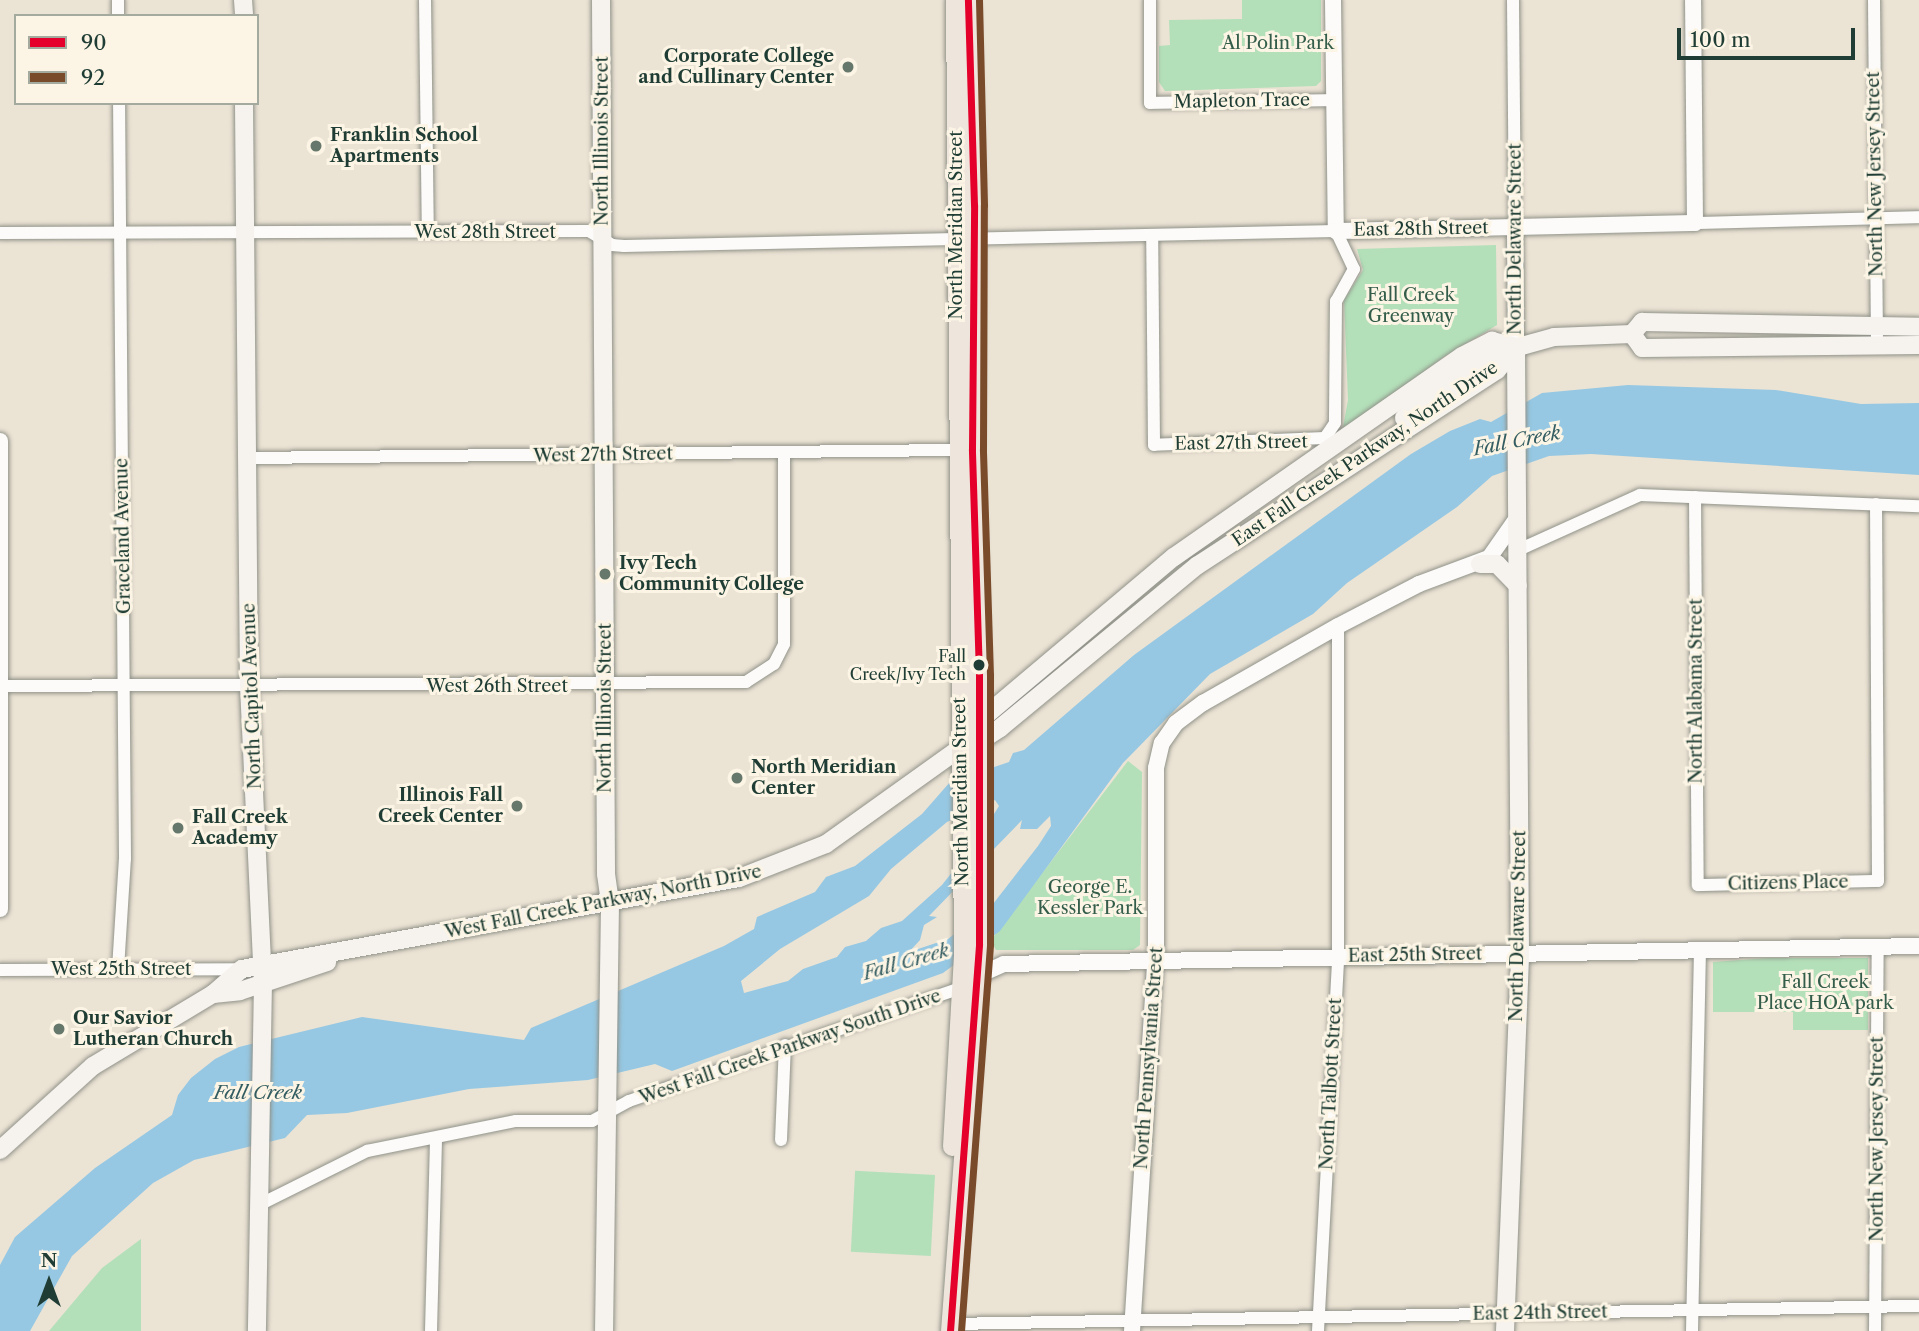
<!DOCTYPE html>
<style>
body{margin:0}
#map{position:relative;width:1919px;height:1331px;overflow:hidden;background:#ebe3d4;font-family:"Libre Caslon Text",serif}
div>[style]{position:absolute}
.green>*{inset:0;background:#b3e0b9;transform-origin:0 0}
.water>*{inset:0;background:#96c8e3}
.roads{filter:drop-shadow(0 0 2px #909289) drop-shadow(0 0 2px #909289)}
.minor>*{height:12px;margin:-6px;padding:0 6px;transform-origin:6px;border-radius:6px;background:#fcfbf9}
.tertiary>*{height:16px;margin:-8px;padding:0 8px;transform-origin:8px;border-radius:8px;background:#fcfbf9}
.secondary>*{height:18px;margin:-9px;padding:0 9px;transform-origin:9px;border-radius:9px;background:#f6f2ee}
.primary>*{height:19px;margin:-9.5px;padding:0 9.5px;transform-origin:9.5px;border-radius:9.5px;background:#eee6dd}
.bus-1>*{height:7px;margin:-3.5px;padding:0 3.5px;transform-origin:3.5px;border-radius:3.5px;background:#e4002b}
.bus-2>*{height:7px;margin:-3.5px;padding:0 3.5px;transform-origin:3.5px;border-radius:3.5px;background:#7a4b2a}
.dots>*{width:19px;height:19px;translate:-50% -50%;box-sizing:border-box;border:4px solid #fcf5e5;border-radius:50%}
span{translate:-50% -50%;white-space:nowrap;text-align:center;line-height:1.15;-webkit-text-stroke:6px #fcf5e5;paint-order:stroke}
.bus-label{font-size:16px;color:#1f3d34}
.right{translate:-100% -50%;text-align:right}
.park-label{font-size:18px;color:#335d4a}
.poi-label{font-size:18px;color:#1f3d34;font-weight:700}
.left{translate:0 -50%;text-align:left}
.street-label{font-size:18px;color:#1f3d34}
.water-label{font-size:19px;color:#345d62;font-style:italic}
.legend{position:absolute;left:14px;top:14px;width:245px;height:91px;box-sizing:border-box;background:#fcf5e5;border:2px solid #a4ab9e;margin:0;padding:9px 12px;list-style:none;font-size:21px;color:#1f3d34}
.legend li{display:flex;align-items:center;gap:14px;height:35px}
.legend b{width:35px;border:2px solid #a4ab9e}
.north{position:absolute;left:14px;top:1247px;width:70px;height:70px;-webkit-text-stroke:5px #fcf5e5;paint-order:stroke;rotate:0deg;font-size:19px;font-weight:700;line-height:28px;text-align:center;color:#1f3d34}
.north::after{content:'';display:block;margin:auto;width:24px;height:32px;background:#1f3d34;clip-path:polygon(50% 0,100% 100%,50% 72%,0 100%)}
.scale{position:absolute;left:1677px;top:28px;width:178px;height:32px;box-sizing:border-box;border:4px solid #1f3d34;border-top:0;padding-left:9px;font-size:21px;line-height:24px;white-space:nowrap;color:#1f3d34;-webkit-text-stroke:5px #fcf5e5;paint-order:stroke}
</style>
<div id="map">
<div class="green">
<i style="clip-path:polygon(1242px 0,1321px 0,1321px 81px,1316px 86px,1165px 91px,1159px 82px,1159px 46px,1170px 45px,1169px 20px,1242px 19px)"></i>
<i style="clip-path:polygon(1496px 245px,1497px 325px,1445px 356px,1342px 433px,1348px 400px,1344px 300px,1363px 270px,1357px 249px)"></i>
<i style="clip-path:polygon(1128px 761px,1142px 772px,1140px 945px,1133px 950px,996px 950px,991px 940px)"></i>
<i style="clip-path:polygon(1768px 958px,1868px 958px,1868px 1030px,1793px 1030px,1793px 1012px,1713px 1012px,1713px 962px)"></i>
<i style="left:935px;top:1175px;width:81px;height:80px;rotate:93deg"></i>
<i style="clip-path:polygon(141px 1239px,141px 1331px,49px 1331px,102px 1268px)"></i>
</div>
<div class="water">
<i style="clip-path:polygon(evenodd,1628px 385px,1776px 390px,1861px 404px,1919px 403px,1919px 475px,1591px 454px,1549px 456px,1492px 476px,1457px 507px,1347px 583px,1313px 614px,1210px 674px,1123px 763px,1000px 931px,943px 973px,672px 1071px,655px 1064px,588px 1080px,469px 1089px,347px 1113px,307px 1115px,285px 1138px,194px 1160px,153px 1183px,72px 1256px,30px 1331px,0 1331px,0 1265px,15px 1237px,95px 1168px,172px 1115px,178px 1095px,191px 1078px,215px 1059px,239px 1047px,362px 1017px,524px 1040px,531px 1028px,724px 946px,754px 929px,757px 917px,815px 892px,826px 877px,855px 866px,922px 814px,950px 782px,1009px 762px,1013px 753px,1024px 750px,1134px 655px,1411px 454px,1450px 431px,1480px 419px,1491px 422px,1542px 393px,1628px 385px,995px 800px,999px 806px,979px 838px,942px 885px,902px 921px,881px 928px,866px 941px,845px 947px,837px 957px,803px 969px,788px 981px,744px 993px,741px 981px,780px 949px,869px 896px,891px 869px,947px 822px,995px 800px,1628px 385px,1050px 816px,1051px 826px,1038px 846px,993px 904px,948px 939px,909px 952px,920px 940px,924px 925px,937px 917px,929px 916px,1022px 820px,1020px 829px,1037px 829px,1050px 816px)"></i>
</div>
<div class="roads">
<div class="minor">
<i style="left:118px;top:0;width:16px;rotate:90deg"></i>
<i style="left:425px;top:0;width:232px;rotate:89.3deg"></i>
<i style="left:1150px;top:0;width:103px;rotate:90deg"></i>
<i style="left:1150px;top:103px;width:184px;rotate:-0.9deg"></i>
<i style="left:1513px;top:0;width:228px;rotate:89.5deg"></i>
<i style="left:1874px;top:0;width:347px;rotate:89.5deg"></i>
<i style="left:1695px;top:223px;width:224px;rotate:-1.5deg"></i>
<i style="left:0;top:233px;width:589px;rotate:-0.19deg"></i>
<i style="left:589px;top:231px;width:27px;rotate:31deg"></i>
<i style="left:612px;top:245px;width:12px;rotate:5deg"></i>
<i style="left:624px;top:246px;width:712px;rotate:-1.21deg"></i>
<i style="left:1336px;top:231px;width:42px;rotate:64.7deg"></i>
<i style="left:1354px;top:269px;width:37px;rotate:119deg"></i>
<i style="left:1336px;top:301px;width:122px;rotate:90.5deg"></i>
<i style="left:1335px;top:423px;width:18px;rotate:124deg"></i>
<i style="left:1325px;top:438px;width:171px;rotate:177.7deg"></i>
<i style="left:1154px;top:445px;width:210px;rotate:-90.5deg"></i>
<i style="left:248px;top:458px;width:710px;rotate:-0.65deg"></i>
<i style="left:1695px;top:497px;width:388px;rotate:89.6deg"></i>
<i style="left:1698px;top:885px;width:180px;rotate:-1.3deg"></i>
<i style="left:1878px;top:881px;width:377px;rotate:-90.3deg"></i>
<i style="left:1516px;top:551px;width:136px;rotate:-24.3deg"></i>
<i style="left:1640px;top:495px;width:279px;rotate:2.3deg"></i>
<i style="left:0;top:686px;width:746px;rotate:-0.31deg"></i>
<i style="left:746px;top:682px;width:33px;rotate:-33deg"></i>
<i style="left:774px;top:664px;width:22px;rotate:-63deg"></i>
<i style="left:784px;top:644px;width:192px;rotate:-90deg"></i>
<i style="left:118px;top:969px;width:110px;rotate:-86.4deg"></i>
<i style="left:125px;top:859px;width:756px;rotate:-90.45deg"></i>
<i style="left:0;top:970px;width:242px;rotate:-0.2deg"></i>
<i style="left:781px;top:1140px;width:95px;rotate:-87.6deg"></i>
<i style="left:261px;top:1204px;width:119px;rotate:-26.6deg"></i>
<i style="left:367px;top:1151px;width:152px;rotate:-11.4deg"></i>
<i style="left:516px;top:1121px;width:76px"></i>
<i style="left:592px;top:1121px;width:42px;rotate:-28.4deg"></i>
<i style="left:629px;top:1101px;width:350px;rotate:-18.8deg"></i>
<i style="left:951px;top:1324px;width:968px;rotate:-1.07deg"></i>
<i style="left:431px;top:1331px;width:193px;rotate:-88.5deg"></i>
<i style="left:1318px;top:1331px;width:375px;rotate:-86.9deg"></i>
<i style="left:1338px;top:957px;width:331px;rotate:-90deg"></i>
<i style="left:1692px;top:1331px;width:381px;rotate:-88.8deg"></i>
<i style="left:1875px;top:1331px;width:384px;rotate:-89.6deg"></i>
</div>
<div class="tertiary">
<i style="left:1333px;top:0;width:231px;rotate:89.3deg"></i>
<i style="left:1336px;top:231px;width:359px;rotate:-1.3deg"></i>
<i style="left:1695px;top:223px;width:223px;rotate:-90.5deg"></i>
<i style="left:1515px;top:228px;width:119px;rotate:89.5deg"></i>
<i style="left:0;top:441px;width:468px;rotate:90deg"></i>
<i style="left:970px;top:979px;width:37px;rotate:-24deg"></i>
<i style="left:1004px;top:964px;width:915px;rotate:-1.13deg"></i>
<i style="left:1132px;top:1331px;width:385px;rotate:-86.4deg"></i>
<i style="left:1156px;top:947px;width:179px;rotate:-90deg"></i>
<i style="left:1156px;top:768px;width:26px;rotate:-77deg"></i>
<i style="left:1162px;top:743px;width:24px;rotate:-55deg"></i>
<i style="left:1176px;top:723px;width:34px;rotate:-37deg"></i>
<i style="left:1203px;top:703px;width:155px;rotate:-29.7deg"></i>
<i style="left:1338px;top:626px;width:91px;rotate:-27.4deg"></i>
<i style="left:1419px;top:584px;width:75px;rotate:-20.4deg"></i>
<i style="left:1489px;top:558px;width:45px;rotate:-54.9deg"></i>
</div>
<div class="secondary">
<i style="left:243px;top:0;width:16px;rotate:86deg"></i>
<i style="left:601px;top:0;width:874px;rotate:89.67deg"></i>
<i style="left:606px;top:874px;width:30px;rotate:82deg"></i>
<i style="left:610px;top:904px;width:427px;rotate:90.8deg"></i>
<i style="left:244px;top:103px;width:583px;rotate:89.51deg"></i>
<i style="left:249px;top:686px;width:296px;rotate:87.3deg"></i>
<i style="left:263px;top:982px;width:349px;rotate:91deg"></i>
<i style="left:1632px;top:334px;width:17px;rotate:54deg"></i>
<i style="left:1642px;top:348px;width:277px;rotate:-0.6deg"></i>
<i style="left:1632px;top:334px;width:16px;rotate:-50deg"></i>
<i style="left:1642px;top:322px;width:277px;rotate:1deg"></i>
<i style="left:1404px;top:418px;width:67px;rotate:-39.6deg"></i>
<i style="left:1456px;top:375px;width:43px;rotate:-29.6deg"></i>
<i style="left:1493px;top:354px;width:63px;rotate:-15.6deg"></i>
<i style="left:1554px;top:337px;width:78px;rotate:-2.2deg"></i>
<i style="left:1480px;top:564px;width:17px"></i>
<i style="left:1497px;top:564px;width:30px;rotate:46deg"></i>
<i style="left:971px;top:747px;width:35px;rotate:-33deg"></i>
<i style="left:1000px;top:728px;width:256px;rotate:-39.5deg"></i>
<i style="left:1198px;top:565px;width:357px;rotate:-33.1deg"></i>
<i style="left:1497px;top:370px;width:30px;rotate:-50deg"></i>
<i style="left:213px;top:994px;width:27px;rotate:-6deg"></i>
<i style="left:240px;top:991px;width:92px;rotate:-18.4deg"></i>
<i style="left:0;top:1150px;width:125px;rotate:-42.1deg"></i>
<i style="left:93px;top:1066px;width:140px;rotate:-31deg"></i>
<i style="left:213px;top:994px;width:38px;rotate:-41deg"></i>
<i style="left:242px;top:969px;width:505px;rotate:-10.38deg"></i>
<i style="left:739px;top:878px;width:93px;rotate:-21.3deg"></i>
<i style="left:826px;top:844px;width:165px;rotate:-35.6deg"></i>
<i style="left:960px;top:748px;width:33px;rotate:-55deg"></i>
<i style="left:979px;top:721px;width:255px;rotate:-40.1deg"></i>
<i style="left:1174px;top:557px;width:351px;rotate:-34.9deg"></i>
<i style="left:1462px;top:356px;width:34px;rotate:-27deg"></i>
<i style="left:1492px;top:341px;width:25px;rotate:14deg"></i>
<i style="left:1505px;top:1331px;width:378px;rotate:-87.7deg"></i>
<i style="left:1520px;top:953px;width:606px;rotate:-90.38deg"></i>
</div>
<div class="primary">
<i style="left:952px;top:1146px;width:190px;rotate:-86.7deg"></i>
<i style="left:963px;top:956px;width:956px;rotate:-90.48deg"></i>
<i style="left:950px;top:1331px;width:388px;rotate:-85.7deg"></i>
<i style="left:979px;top:944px;width:269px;rotate:-90deg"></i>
<i style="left:979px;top:675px;width:226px;rotate:-91.8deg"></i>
<i style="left:972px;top:449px;width:244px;rotate:-89.5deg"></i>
<i style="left:974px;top:205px;width:205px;rotate:-91.7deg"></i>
</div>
</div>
<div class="bus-1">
<i style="left:950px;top:1331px;width:388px;rotate:-85.7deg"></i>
<i style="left:979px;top:944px;width:269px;rotate:-90deg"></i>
<i style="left:979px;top:675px;width:226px;rotate:-91.8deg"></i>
<i style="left:972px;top:449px;width:244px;rotate:-89.5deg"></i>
<i style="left:974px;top:205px;width:205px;rotate:-91.7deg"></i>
</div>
<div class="bus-2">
<i style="left:961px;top:1331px;width:388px;rotate:-85.7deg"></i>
<i style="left:990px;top:944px;width:269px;rotate:-90deg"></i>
<i style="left:990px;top:675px;width:226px;rotate:-91.8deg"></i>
<i style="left:983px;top:449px;width:244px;rotate:-89.8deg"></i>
<i style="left:984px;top:205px;width:205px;rotate:-91.4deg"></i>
</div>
<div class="dots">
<i style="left:848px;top:67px;background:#66776c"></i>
<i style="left:316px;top:146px;background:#66776c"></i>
<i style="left:605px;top:574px;background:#66776c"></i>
<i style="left:979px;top:665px;background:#1f3d34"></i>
<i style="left:737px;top:778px;background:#66776c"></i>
<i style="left:517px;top:806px;background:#66776c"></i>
<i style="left:178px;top:828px;background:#66776c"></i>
<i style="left:59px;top:1029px;background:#66776c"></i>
</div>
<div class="bus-label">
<span class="right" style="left:966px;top:665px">Fall<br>Creek/Ivy Tech</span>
</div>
<div class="park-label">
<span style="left:1278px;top:43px">Al Polin Park</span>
<span style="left:1411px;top:306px">Fall Creek<br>Greenway</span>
<span style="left:1090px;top:898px">George E.<br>Kessler Park</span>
<span style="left:1825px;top:993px">Fall Creek<br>Place HOA park</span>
</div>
<div class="poi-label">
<span class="right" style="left:834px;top:67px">Corporate College<br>and Cullinary Center</span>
<span class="left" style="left:330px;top:146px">Franklin School<br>Apartments</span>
<span class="left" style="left:619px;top:574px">Ivy Tech<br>Community College</span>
<span class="left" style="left:751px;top:778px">North Meridian<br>Center</span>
<span class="right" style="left:503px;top:806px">Illinois Fall<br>Creek Center</span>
<span class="left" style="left:192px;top:828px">Fall Creek<br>Academy</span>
<span class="left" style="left:73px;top:1029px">Our Savior<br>Lutheran Church</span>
</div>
<div class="street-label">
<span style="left:1242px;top:101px;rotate:-1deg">Mapleton Trace</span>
<span style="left:602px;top:141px;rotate:-90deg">North Illinois Street</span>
<span style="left:1875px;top:174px;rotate:-91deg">North New Jersey Street</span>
<span style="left:956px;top:225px;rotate:-90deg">North Meridian Street</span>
<span style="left:1421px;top:229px;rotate:-1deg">East 28th Street</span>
<span style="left:485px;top:232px">West 28th Street</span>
<span style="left:1515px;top:239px;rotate:-90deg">North Delaware Street</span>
<span style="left:1241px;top:443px;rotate:-1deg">East 27th Street</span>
<span style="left:1365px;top:454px;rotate:-34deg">East Fall Creek Parkway, North Drive</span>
<span style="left:603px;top:455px;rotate:-1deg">West 27th Street</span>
<span style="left:123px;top:536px;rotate:-91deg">Graceland Avenue</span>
<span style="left:497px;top:686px">West 26th Street</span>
<span style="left:1696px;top:691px;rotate:-90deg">North Alabama Street</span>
<span style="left:252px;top:696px;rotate:-92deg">North Capitol Avenue</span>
<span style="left:605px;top:708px;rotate:-90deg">North Illinois Street</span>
<span style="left:961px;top:792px;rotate:-91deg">North Meridian Street</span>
<span style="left:1788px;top:883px;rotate:-1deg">Citizens Place</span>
<span style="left:603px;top:902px;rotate:-11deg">West Fall Creek Parkway, North Drive</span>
<span style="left:1518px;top:926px;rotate:-89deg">North Delaware Street</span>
<span style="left:1415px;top:955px;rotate:-1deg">East 25th Street</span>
<span style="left:121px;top:969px">West 25th Street</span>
<span style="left:790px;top:1047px;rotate:-19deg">West Fall Creek Parkway South Drive</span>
<span style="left:1149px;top:1058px;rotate:-86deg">North Pennsylvania Street</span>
<span style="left:1331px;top:1084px;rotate:-87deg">North Talbott Street</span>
<span style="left:1877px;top:1139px;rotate:-90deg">North New Jersey Street</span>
<span style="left:1540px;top:1313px;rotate:-1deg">East 24th Street</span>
</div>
<div class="water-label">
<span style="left:1517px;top:441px;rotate:-11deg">Fall Creek</span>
<span style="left:906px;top:962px;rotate:-16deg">Fall Creek</span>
<span style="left:258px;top:1093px">Fall Creek</span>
</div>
<ul class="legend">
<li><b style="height:9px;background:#e4002b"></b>90</li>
<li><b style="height:9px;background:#7a4b2a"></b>92</li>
</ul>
<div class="north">N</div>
<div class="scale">100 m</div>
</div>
